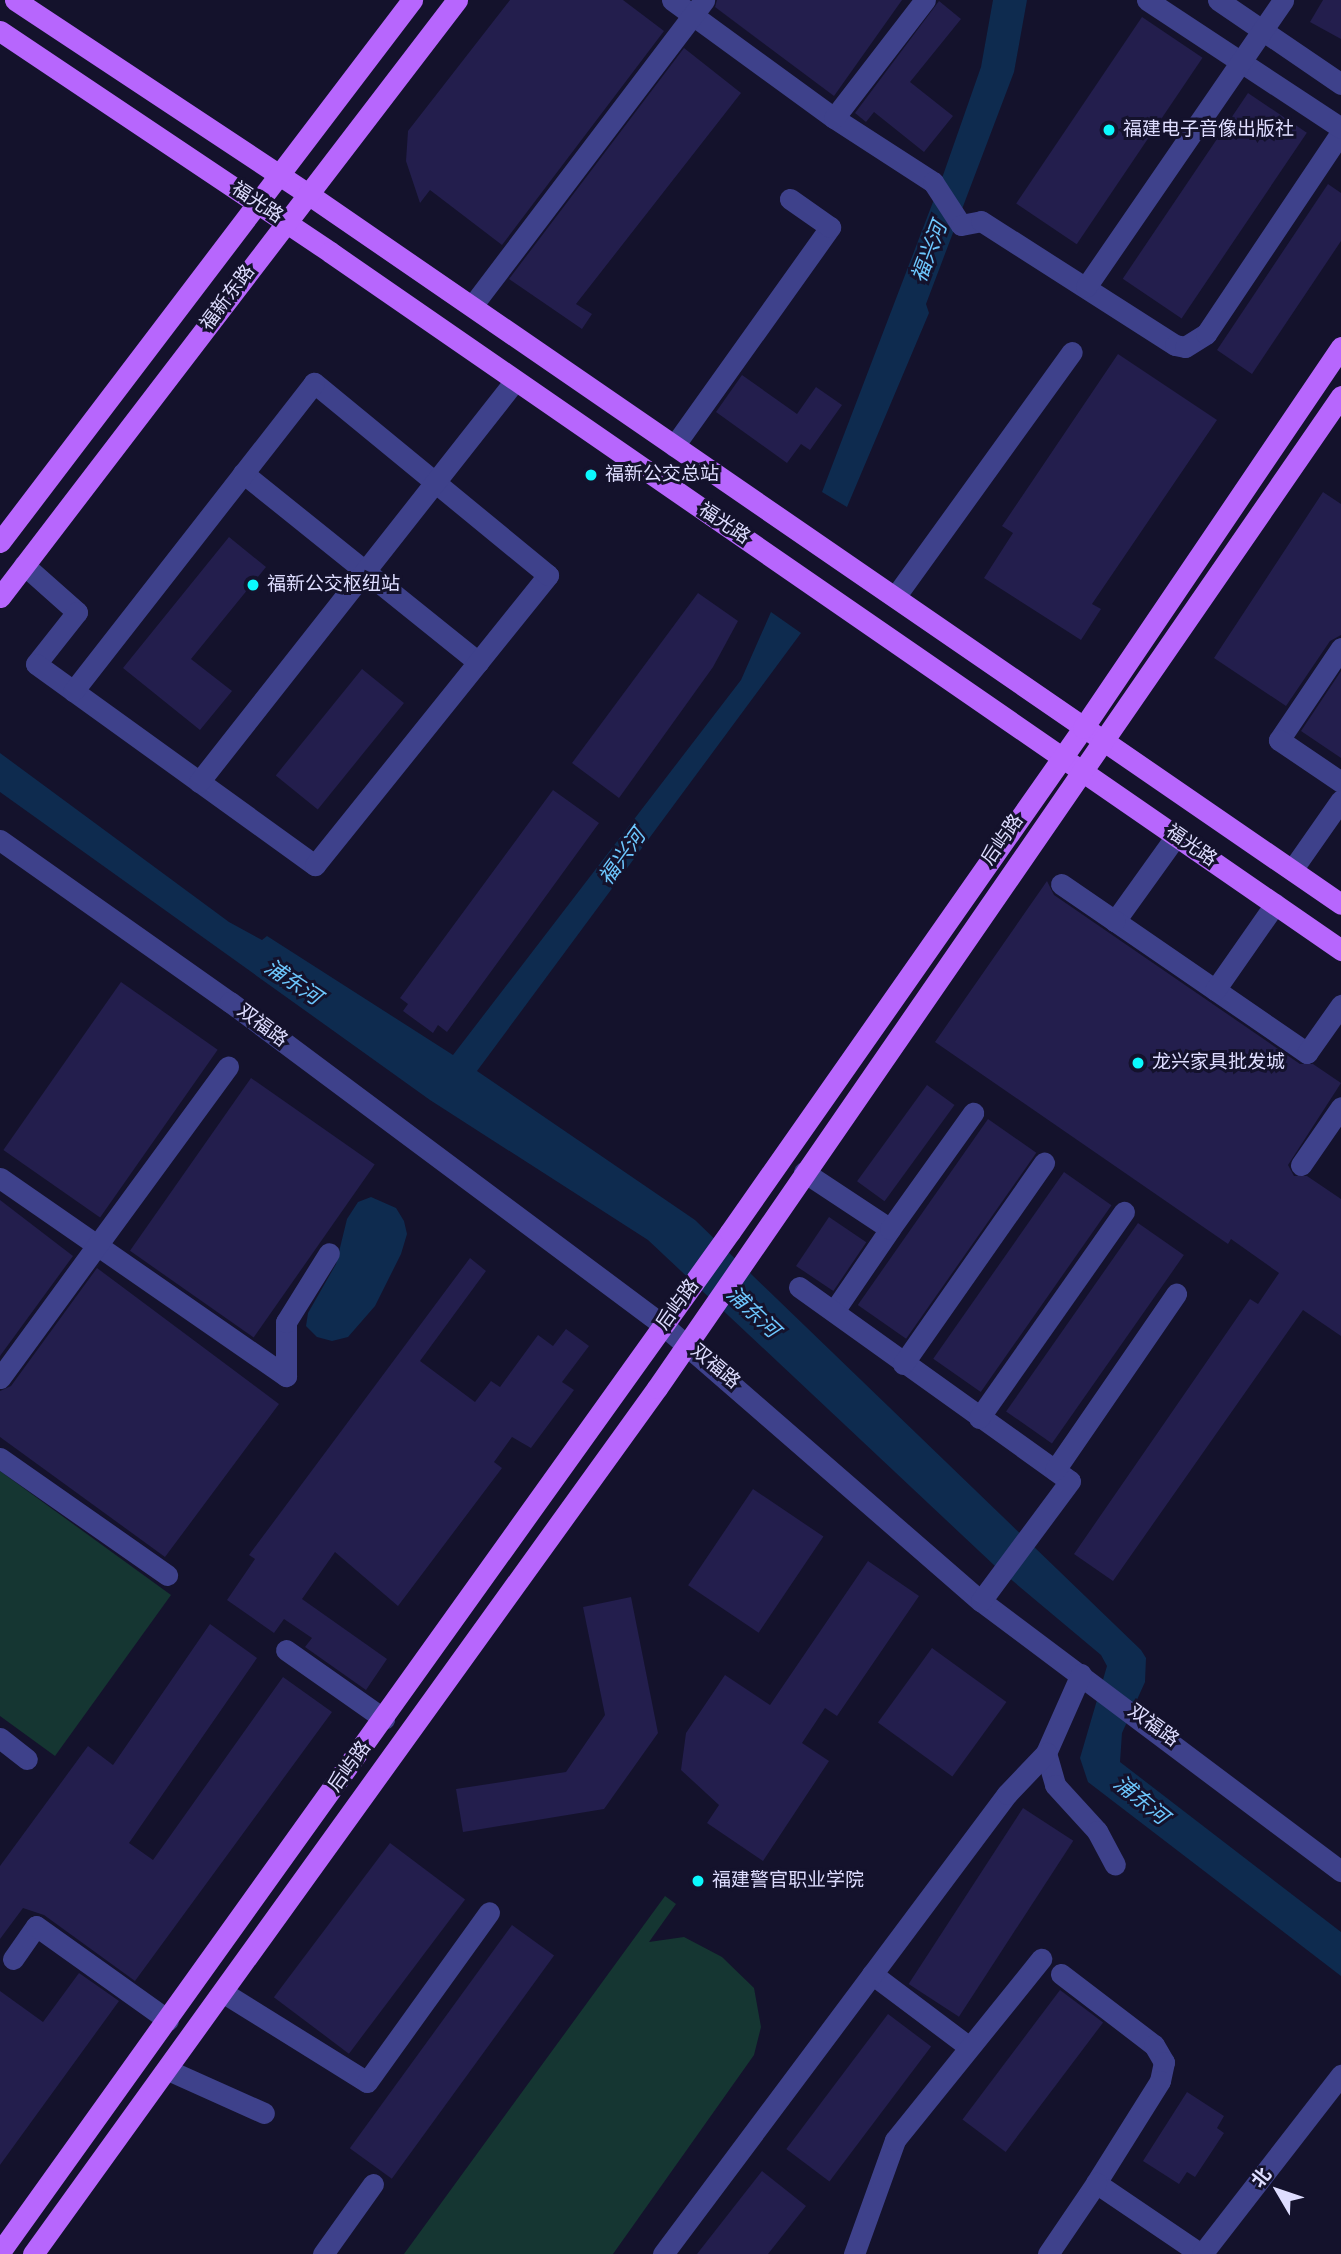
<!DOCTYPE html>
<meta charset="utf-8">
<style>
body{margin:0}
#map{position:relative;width:1341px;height:2254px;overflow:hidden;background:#14122c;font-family:Karla,"Noto Sans SC",sans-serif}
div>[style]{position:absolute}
.green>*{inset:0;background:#153632}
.water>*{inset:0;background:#0e2b4f}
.building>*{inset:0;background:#231e4d;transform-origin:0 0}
.minor>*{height:21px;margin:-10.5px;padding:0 10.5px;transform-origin:10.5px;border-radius:10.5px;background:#3e418b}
.major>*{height:21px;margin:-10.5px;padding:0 10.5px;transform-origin:10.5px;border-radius:10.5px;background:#b766fd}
.dots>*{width:19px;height:19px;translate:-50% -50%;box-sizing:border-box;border:4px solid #14122c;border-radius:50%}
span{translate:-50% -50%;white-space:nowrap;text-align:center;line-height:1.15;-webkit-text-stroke:6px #14122c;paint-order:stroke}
.poi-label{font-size:19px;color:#deddff}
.left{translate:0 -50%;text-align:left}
.street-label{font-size:19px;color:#deddff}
.water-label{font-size:21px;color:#6dc7fe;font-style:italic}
.north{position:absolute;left:1243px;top:2156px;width:70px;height:70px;-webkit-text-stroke:5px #14122c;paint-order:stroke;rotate:309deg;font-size:19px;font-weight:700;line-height:28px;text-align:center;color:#deddff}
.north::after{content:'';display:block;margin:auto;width:24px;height:32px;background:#deddff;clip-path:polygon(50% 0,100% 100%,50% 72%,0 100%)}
</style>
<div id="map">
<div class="green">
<i style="clip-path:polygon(0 1471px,171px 1595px,55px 1756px,0 1716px)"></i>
<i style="clip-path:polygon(665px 1896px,676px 1904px,649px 1942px,684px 1937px,722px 1957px,754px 1988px,761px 2027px,754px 2055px,613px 2254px,404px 2254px)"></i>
</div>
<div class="water">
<i style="clip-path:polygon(993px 0,1027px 0,1014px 72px,926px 304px,929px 313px,847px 507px,822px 492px,941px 181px,981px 67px)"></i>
<i style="clip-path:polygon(771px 612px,801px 633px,477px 1071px,695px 1220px,1141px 1650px,1146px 1658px,1145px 1682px,1122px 1733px,1120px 1762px,1341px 1932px,1341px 1976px,1088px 1782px,1080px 1758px,1107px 1666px,1101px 1655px,995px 1566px,648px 1240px,430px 1100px,0 792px,0 753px,229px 922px,262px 940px,267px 936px,453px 1055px,741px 680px)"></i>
<i style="clip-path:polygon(371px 1197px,396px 1208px,404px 1221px,407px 1234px,401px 1254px,375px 1306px,348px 1337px,332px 1341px,317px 1337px,306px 1326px,308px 1313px,336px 1264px,347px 1219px,358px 1202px)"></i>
</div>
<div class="building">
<i style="clip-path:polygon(510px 0,623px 0,664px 31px,502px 245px,430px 190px,420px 203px,406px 161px,408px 131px)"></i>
<i style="clip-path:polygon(717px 0,902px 0,834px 96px,715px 7px)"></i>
<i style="clip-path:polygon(1323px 0,1341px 0,1341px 39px,1310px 22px)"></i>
<i style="clip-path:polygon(939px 1px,961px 19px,910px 82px,953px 116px,924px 152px,874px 112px,866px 122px,855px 113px)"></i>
<i style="left:1142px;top:17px;width:73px;height:225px;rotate:34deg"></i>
<i style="clip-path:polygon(684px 48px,741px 93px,576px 304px,592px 314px,582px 329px,509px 279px)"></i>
<i style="left:1248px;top:93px;width:71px;height:224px;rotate:34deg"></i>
<i style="clip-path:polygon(1328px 184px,1341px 193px,1341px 241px,1252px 374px,1217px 350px)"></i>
<i style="clip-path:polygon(1118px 354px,1217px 420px,1092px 604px,1101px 609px,1081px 640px,984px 578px,1013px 533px,1002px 526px)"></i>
<i style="clip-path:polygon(742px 375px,797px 414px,816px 387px,842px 405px,810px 450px,801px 444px,787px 463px,716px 412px)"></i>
<i style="clip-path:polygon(1323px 492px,1341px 504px,1341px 635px,1330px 641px,1286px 706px,1214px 658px)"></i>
<i style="clip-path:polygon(229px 537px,266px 567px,191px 659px,232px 691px,200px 730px,123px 668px)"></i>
<i style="clip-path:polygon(698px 593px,738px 621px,713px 667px,619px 798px,572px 763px)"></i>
<i style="left:362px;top:669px;width:54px;height:137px;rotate:39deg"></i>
<i style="clip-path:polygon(1341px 671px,1341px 758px,1301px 731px)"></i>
<i style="clip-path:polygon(553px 790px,599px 823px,447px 1032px,438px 1025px,433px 1033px,403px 1011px,408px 1004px,400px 998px)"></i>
<i style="clip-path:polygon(1047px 881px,1054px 895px,1300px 1064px,1313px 1064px,1341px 1083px,1288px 1165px,1294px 1176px,1307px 1176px,1341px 1199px,1341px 1336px,1303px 1310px,1113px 1581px,1074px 1554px,1250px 1299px,1258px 1304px,1279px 1273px,1231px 1239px,1228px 1244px,935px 1042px)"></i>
<i style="left:121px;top:982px;width:118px;height:205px;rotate:35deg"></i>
<i style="left:251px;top:1078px;width:151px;height:211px;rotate:35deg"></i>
<i style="left:927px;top:1085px;width:34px;height:119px;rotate:36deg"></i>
<i style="left:988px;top:1119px;width:59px;height:227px;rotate:35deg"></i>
<i style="left:1064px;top:1172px;width:58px;height:228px;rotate:35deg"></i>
<i style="clip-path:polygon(0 1200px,73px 1256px,0 1356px)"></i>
<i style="left:829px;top:1217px;width:45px;height:59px;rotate:34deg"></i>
<i style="left:1138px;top:1223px;width:56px;height:230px;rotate:35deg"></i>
<i style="clip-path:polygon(470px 1258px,486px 1271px,420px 1361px,475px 1402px,491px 1381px,500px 1387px,538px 1335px,553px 1346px,566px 1329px,589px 1346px,562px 1382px,574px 1390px,531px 1448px,512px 1437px,494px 1462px,502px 1468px,398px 1606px,335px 1552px,302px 1599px,387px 1659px,366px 1690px,305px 1647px,312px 1638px,284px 1619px,274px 1633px,227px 1600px,255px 1559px,249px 1555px)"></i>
<i style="clip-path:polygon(97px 1268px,279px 1404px,165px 1557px,0 1437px,0 1391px,11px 1386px)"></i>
<i style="left:753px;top:1489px;width:85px;height:116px;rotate:34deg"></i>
<i style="clip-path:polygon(868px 1561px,919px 1596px,837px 1716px,825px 1708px,802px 1743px,829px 1761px,763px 1861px,707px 1823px,719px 1805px,681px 1770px,686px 1733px,725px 1675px,770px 1705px)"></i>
<i style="clip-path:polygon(631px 1597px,658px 1733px,604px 1809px,463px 1832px,456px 1789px,566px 1772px,605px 1715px,583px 1607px)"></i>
<i style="clip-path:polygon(210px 1624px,257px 1658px,129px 1843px,153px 1860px,283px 1677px,332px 1712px,135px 1981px,44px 1915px,23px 1908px,0 1939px,0 1866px,88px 1746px,113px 1765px)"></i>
<i style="left:932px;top:1648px;width:92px;height:92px;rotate:36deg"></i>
<i style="left:1023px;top:1808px;width:60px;height:210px;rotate:33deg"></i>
<i style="left:390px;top:1843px;width:94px;height:193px;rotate:37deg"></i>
<i style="left:512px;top:1925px;width:52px;height:276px;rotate:36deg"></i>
<i style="clip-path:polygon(79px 1973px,119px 2001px,0 2165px,0 1991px,43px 2022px)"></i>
<i style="left:1060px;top:1990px;width:54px;height:162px;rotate:37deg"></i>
<i style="left:888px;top:2014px;width:54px;height:169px;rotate:37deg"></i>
<i style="clip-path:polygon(1187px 2092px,1224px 2116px,1217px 2128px,1224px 2133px,1195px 2177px,1187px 2172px,1179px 2184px,1143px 2161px)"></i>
<i style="clip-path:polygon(762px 2171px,806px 2206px,768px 2254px,697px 2254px)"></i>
</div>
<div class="minor">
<i style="left:672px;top:0;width:200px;rotate:36.1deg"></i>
<i style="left:834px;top:118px;width:118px;rotate:32.9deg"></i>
<i style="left:933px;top:182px;width:51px;rotate:56.9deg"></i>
<i style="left:961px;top:225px;width:20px;rotate:-11deg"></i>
<i style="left:981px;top:221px;width:230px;rotate:32.6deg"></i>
<i style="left:1175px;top:345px;width:10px;rotate:11deg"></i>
<i style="left:1185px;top:347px;width:25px;rotate:-32deg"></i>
<i style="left:1206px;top:334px;width:243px;rotate:-56.2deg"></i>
<i style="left:1147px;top:0;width:232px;rotate:33.4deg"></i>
<i style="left:1218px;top:0;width:149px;rotate:34.3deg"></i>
<i style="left:834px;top:118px;width:149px;rotate:-52.4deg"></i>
<i style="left:1086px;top:287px;width:348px;rotate:-55.5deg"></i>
<i style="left:472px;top:306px;width:384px;rotate:-52.8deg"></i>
<i style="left:674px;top:446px;width:269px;rotate:-54.5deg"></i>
<i style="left:830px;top:227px;width:49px;rotate:-145deg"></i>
<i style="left:243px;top:473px;width:302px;rotate:38.8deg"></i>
<i style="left:24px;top:565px;width:71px;rotate:41.6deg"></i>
<i style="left:77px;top:612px;width:66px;rotate:128.3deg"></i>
<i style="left:36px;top:664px;width:344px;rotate:35.8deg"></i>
<i style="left:315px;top:865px;width:372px;rotate:-51.2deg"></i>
<i style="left:548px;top:575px;width:303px;rotate:-140.6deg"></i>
<i style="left:314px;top:383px;width:391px;rotate:128deg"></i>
<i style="left:895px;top:597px;width:302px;rotate:-54.2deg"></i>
<i style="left:1341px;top:648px;width:111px;rotate:124deg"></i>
<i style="left:1279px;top:740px;width:75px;rotate:34.1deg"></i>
<i style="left:199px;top:782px;width:509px;rotate:-51.78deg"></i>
<i style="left:1176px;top:836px;width:105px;rotate:125.7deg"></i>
<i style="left:1115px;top:921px;width:233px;rotate:34.5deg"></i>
<i style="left:1307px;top:1053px;width:59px;rotate:-54.7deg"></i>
<i style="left:0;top:840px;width:281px;rotate:35.2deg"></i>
<i style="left:230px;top:1002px;width:540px;rotate:36.72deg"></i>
<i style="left:663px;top:1325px;width:421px;rotate:41deg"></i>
<i style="left:981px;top:1601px;width:450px;rotate:36.9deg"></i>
<i style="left:1292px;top:870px;width:85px;rotate:-55deg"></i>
<i style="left:1061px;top:884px;width:65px;rotate:34.4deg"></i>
<i style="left:1215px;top:990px;width:105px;rotate:-55.1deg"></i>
<i style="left:1301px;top:1165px;width:70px;rotate:-55.4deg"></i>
<i style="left:804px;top:1172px;width:103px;rotate:33.5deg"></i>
<i style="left:890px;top:1229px;width:99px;rotate:124.3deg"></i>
<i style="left:0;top:1178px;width:348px;rotate:34.7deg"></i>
<i style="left:286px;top:1376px;width:54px;rotate:-90deg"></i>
<i style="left:286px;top:1322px;width:81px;rotate:-58.1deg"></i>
<i style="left:890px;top:1229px;width:143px;rotate:-54.4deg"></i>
<i style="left:799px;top:1287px;width:333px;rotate:35.6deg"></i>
<i style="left:1070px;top:1481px;width:149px;rotate:126.6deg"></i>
<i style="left:903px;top:1364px;width:246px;rotate:-55deg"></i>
<i style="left:0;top:1378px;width:386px;rotate:-53.8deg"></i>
<i style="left:979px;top:1418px;width:252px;rotate:-54.9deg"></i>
<i style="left:0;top:1458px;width:204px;rotate:35deg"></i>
<i style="left:1055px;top:1470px;width:214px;rotate:-55.5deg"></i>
<i style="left:286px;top:1650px;width:120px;rotate:35.1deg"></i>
<i style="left:1081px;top:1674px;width:86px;rotate:113.9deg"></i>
<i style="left:1046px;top:1753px;width:33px;rotate:74deg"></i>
<i style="left:1055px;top:1785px;width:62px;rotate:47.6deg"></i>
<i style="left:1097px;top:1831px;width:38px;rotate:62deg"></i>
<i style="left:0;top:1738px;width:34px;rotate:38deg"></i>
<i style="left:13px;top:1959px;width:40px;rotate:-55.1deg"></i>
<i style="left:36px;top:1926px;width:162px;rotate:35.5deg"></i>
<i style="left:872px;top:1974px;width:120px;rotate:36.9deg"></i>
<i style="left:1061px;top:1974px;width:117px;rotate:37.4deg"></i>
<i style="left:1154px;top:2045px;width:20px;rotate:60deg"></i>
<i style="left:1164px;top:2062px;width:19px;rotate:102deg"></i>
<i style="left:1160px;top:2081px;width:120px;rotate:122.1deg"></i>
<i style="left:1096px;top:2183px;width:127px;rotate:34.1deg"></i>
<i style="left:224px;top:1993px;width:168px;rotate:31.9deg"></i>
<i style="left:367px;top:2082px;width:209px;rotate:-54.3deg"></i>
<i style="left:168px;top:2070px;width:105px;rotate:24.1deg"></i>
<i style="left:323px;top:2254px;width:86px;rotate:-54.5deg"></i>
<i style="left:663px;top:2254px;width:574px;rotate:-53.21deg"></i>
<i style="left:1007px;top:1794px;width:57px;rotate:-46.4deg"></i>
<i style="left:854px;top:2254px;width:121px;rotate:-70.2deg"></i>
<i style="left:895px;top:2140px;width:233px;rotate:-51.1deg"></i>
<i style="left:1048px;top:2254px;width:86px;rotate:-55.9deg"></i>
<i style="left:1202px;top:2254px;width:227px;rotate:-52.2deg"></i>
</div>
<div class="major">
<i style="left:15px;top:0;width:351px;rotate:33.5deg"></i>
<i style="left:308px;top:194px;width:1253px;rotate:34.5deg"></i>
<i style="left:0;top:31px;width:397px;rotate:33.8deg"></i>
<i style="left:330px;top:252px;width:1229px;rotate:34.62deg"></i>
<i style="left:0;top:542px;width:681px;rotate:-52.76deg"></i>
<i style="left:0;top:597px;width:752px;rotate:-52.57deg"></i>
<i style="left:0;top:2252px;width:1254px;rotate:-54.41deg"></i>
<i style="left:730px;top:1232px;width:615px;rotate:-54.99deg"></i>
<i style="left:1083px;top:728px;width:460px;rotate:-55.9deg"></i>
<i style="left:33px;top:2254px;width:1067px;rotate:-54.23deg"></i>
<i style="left:657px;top:1388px;width:1205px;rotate:-55.41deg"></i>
</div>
<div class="dots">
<i style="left:1109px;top:130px;background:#0bf9fd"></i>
<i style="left:591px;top:475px;background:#0bf9fd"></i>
<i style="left:253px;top:585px;background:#0bf9fd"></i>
<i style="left:1138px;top:1063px;background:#0bf9fd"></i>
<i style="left:698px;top:1881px;background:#0bf9fd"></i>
</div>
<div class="poi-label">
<span class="left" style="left:1123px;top:130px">福建电子音像出版社</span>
<span class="left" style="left:605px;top:475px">福新公交总站</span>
<span class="left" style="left:267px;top:585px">福新公交枢纽站</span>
<span class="left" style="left:1152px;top:1063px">龙兴家具批发城</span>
<span class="left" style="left:712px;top:1881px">福建警官职业学院</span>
</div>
<div class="street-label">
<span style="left:257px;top:203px;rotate:34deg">福光路</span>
<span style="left:228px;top:298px;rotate:-53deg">福新东路</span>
<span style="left:724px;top:524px;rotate:34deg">福光路</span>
<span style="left:1003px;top:840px;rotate:-55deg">后屿路</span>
<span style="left:1191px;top:846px;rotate:35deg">福光路</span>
<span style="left:262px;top:1026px;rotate:37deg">双福路</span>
<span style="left:678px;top:1305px;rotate:-54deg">后屿路</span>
<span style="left:715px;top:1367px;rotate:40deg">双福路</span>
<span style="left:1153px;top:1726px;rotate:36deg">双福路</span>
<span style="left:350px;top:1767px;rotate:-54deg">后屿路</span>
</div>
<div class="water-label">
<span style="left:929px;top:252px;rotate:-69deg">福兴河</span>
<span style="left:622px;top:857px;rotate:-54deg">福兴河</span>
<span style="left:293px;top:982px;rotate:34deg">浦东河</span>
<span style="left:753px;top:1312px;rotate:43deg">浦东河</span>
<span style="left:1141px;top:1800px;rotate:39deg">浦东河</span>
</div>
<div class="north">北</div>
</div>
